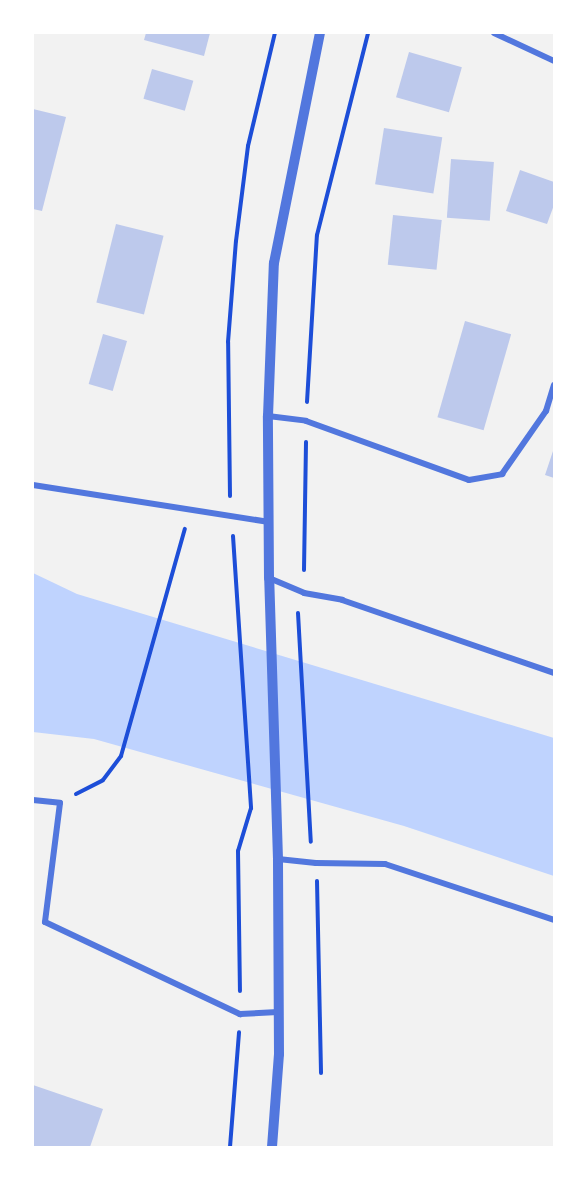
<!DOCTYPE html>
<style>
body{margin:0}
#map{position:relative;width:587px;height:1180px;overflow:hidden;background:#f2f2f2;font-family:"Nunito Sans",sans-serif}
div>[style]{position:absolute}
.water>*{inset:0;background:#bfd3fe}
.building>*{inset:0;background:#bdc9ec;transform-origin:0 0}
.path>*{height:4px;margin:-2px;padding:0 2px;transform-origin:2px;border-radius:2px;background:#1d4ed8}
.minor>*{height:6px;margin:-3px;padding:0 3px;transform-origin:3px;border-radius:3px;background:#5277de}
.tertiary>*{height:10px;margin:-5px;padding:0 5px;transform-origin:5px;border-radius:5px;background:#5277de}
span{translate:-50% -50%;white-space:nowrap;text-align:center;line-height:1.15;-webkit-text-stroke:6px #fff;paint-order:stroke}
.frame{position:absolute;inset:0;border:34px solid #fff;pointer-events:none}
</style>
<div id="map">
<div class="water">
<i style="clip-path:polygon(33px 573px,77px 594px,554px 738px,554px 876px,404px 826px,94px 739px,33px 732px)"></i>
</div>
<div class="building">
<i style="clip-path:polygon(146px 33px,210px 33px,204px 56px,144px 40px)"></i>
<i style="left:409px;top:52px;width:55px;height:47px;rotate:16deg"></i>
<i style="left:152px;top:69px;width:43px;height:31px;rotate:16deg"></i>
<i style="clip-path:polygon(33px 109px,66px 117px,42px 211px,33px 209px)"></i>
<i style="left:384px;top:128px;width:59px;height:57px;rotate:9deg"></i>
<i style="left:451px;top:159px;width:43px;height:59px;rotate:4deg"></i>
<i style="clip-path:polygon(520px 170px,554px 182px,554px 205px,547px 224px,506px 211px)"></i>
<i style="left:393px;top:215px;width:49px;height:50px;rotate:6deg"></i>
<i style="left:116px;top:224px;width:49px;height:81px;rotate:14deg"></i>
<i style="left:465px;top:321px;width:48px;height:100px;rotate:16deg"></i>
<i style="left:103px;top:334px;width:25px;height:52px;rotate:16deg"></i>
<i style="clip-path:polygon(554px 448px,554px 478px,545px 475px)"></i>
<i style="clip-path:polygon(33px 1085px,103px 1109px,90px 1147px,33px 1147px)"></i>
</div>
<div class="path">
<i style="left:307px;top:402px;width:167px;rotate:-86.6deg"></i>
<i style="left:317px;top:235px;width:208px;rotate:-75.8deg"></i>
<i style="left:230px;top:496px;width:154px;rotate:-90.7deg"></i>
<i style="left:228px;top:342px;width:101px;rotate:-85.5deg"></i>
<i style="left:236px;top:241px;width:96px;rotate:-82.8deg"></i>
<i style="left:248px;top:146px;width:116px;rotate:-76.6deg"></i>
<i style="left:233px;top:536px;width:273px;rotate:86.2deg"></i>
<i style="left:251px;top:808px;width:45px;rotate:106.8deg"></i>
<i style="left:238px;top:851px;width:140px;rotate:89.2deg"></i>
<i style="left:304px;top:570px;width:128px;rotate:-89.1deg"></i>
<i style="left:298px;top:613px;width:229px;rotate:86.8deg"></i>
<i style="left:76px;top:794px;width:30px;rotate:-27deg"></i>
<i style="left:103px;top:780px;width:30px;rotate:-53deg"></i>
<i style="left:121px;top:756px;width:236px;rotate:-74.3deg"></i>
<i style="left:317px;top:881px;width:192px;rotate:88.8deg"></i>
<i style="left:230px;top:1147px;width:115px;rotate:-85.5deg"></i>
</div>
<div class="minor">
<i style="left:494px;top:33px;width:66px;rotate:25deg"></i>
<i style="left:268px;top:416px;width:38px;rotate:7deg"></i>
<i style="left:306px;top:421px;width:173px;rotate:19.9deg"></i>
<i style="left:469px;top:480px;width:34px;rotate:-10deg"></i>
<i style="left:502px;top:474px;width:77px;rotate:-55.1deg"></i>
<i style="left:546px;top:411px;width:27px;rotate:-73deg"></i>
<i style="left:33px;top:485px;width:239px;rotate:8.9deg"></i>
<i style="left:269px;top:578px;width:38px;rotate:23deg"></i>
<i style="left:304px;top:593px;width:39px;rotate:10deg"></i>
<i style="left:342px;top:600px;width:224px;rotate:19deg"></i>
<i style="left:33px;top:800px;width:27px;rotate:6deg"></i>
<i style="left:60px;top:803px;width:120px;rotate:97.2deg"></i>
<i style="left:45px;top:922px;width:216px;rotate:25.3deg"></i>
<i style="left:240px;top:1014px;width:38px;rotate:-3deg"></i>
<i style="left:278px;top:859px;width:38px;rotate:6deg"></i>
<i style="left:316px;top:863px;width:69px;rotate:0.8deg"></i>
<i style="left:385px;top:864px;width:178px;rotate:18.3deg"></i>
</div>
<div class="tertiary">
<i style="left:272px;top:1147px;width:93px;rotate:-85.7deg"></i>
<i style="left:279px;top:1054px;width:195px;rotate:-90.3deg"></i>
<i style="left:278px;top:859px;width:281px;rotate:-91.8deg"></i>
<i style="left:269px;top:578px;width:162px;rotate:-90.4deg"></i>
<i style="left:268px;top:416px;width:153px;rotate:-87.8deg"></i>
<i style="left:274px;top:263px;width:235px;rotate:-78.7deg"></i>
</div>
<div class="frame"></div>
</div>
